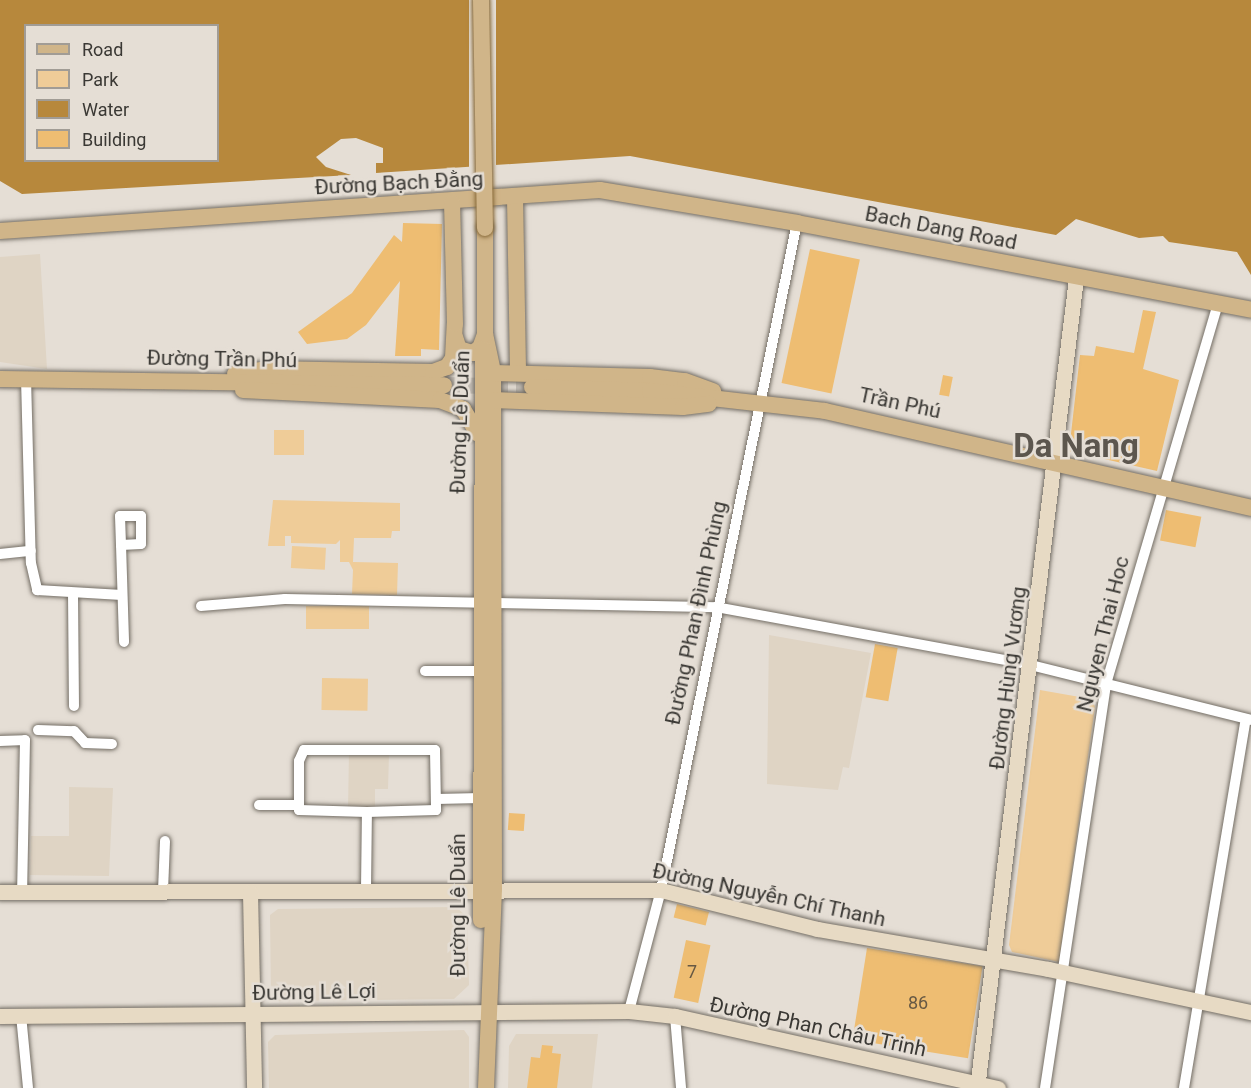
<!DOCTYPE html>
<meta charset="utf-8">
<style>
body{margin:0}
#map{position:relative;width:1251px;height:1088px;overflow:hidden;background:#e5ded5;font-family:Roboto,sans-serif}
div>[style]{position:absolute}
.built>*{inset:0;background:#dfd4c4}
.green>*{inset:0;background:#efcc98;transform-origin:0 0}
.water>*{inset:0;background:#b7883c}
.pier>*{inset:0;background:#e5ded5;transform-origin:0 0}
.building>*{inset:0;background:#eebd72;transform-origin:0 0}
.primary-tunnel>*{height:16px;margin-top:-8px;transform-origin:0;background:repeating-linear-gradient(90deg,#c3bdb5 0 16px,transparent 0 24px)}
.roads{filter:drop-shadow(0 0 2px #746e65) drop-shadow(0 0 2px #746e65)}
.street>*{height:10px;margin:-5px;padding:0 5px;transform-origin:5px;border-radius:5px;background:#fff}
.secondary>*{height:15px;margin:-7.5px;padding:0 7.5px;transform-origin:7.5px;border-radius:7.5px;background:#e7dac4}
.primary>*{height:16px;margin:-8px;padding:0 8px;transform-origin:8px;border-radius:8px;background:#d0b589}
.bridges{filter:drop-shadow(0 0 2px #876938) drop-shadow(0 0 2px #876938)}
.primary-bridge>*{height:16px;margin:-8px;padding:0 8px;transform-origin:8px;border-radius:8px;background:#d0b589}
span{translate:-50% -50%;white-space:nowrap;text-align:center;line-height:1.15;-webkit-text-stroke:5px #e5ded5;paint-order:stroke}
.number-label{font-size:18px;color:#675944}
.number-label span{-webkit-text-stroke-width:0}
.street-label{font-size:21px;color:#3a3834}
.town-label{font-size:33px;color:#5c564e;font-weight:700}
.legend{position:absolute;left:24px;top:24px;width:195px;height:138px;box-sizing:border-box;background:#e5ded5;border:2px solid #a19c95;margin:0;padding:8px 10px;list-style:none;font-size:18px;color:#3a3834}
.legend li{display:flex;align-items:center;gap:12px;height:30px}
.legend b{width:30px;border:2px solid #a19c95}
</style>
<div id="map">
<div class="built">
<i style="clip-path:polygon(40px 254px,47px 369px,0 362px,0 257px)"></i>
<i style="clip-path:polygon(769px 635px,871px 653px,849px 768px,843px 767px,838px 790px,767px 784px)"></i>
<i style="clip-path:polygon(349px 752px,389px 754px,388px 789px,375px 789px,375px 810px,348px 809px)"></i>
<i style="clip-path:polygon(69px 787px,113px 788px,109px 876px,30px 875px,31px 836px,69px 836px)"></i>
<i style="clip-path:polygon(456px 907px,467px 917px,469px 985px,454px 999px,278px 1001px,271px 995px,270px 915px,278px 909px)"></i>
<i style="clip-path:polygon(464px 1030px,469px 1037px,469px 1088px,269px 1088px,268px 1042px,275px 1035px)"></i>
<i style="clip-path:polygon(516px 1034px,598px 1034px,592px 1088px,508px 1088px,509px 1046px)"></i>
</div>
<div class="green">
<i style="left:274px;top:430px;width:30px;height:25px"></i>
<i style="clip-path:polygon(273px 500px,400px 503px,400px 531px,392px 531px,391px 538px,354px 538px,353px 562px,398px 563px,397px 595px,352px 594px,353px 570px,349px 562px,340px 562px,340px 540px,336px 544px,291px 543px,291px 536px,285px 536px,285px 546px,268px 546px)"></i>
<i style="left:292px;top:546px;width:34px;height:22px;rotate:3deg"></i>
<i style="left:306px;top:606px;width:63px;height:23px"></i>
<i style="left:322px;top:678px;width:46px;height:32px;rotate:1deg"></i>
<i style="clip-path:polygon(1040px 690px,1091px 699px,1095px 707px,1059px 962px,1012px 952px,1009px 945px)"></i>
</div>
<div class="water">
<i style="clip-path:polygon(evenodd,0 0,1251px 0,1251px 275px,1237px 252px,1169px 242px,1163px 236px,1139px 238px,1076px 219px,1056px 235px,630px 156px,376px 173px,376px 163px,383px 163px,383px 148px,356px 138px,341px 139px,316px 157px,326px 167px,351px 175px,22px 194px,0 181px,0 0,26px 26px,218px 26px,218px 160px,26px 160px,26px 26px)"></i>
</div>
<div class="pier">
<i style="left:469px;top:0;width:27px;height:170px"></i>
</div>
<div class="building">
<i style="clip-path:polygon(403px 223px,442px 224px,439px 350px,421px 349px,421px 356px,395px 356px,400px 281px,366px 325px,347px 339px,307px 344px,298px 332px,352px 293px,394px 235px,402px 242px)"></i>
<i style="left:810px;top:249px;width:51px;height:137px;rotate:12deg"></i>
<i style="clip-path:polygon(1143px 310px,1156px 312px,1143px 369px,1179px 380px,1157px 471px,1069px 451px,1080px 355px,1094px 356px,1096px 346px,1134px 353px)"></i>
<i style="left:943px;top:375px;width:10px;height:20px;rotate:11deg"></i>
<i style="left:1166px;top:510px;width:36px;height:31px;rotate:11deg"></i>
<i style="left:875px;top:644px;width:23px;height:54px;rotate:10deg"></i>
<i style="left:509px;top:813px;width:16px;height:17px;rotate:4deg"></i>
<i style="left:677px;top:904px;width:33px;height:14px;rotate:14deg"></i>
<i style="left:686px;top:940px;width:25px;height:59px;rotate:12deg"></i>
<i style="left:867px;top:948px;width:117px;height:93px;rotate:9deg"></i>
<i style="clip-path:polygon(542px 1045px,553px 1046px,552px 1053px,561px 1054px,557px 1088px,527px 1088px,531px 1057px,540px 1058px)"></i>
</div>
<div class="primary-tunnel">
<i style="left:444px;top:385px;width:88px;rotate:1.3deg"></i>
</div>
<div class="roads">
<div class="street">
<i style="left:26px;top:378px;width:185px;rotate:88.5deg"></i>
<i style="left:31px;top:563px;width:28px;rotate:77deg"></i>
<i style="left:37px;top:590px;width:85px;rotate:3.4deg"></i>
<i style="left:121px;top:545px;width:20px;rotate:-3deg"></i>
<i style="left:141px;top:544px;width:28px;rotate:-90deg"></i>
<i style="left:141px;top:516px;width:21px;rotate:180deg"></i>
<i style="left:120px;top:516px;width:29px;rotate:88deg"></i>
<i style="left:121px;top:545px;width:97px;rotate:88.2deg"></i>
<i style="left:0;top:554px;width:31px;rotate:-6deg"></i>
<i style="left:73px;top:593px;width:113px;rotate:89.5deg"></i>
<i style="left:201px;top:606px;width:84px;rotate:-4.8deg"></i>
<i style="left:285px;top:599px;width:431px;rotate:1.1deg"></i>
<i style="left:716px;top:607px;width:320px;rotate:10.4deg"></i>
<i style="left:1031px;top:665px;width:227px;rotate:14deg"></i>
<i style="left:425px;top:671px;width:55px"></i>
<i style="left:38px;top:730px;width:36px;rotate:2deg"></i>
<i style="left:74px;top:731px;width:16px;rotate:47deg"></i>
<i style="left:85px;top:743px;width:27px;rotate:2deg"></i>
<i style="left:0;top:741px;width:25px;rotate:-2deg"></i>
<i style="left:25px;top:740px;width:152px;rotate:91.1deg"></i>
<i style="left:436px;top:799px;width:45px;rotate:-1.3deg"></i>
<i style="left:259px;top:805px;width:40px"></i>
<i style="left:366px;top:889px;width:77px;rotate:-89.3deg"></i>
<i style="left:367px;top:812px;width:68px;rotate:-178.3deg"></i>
<i style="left:299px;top:810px;width:49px;rotate:-90deg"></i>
<i style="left:299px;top:761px;width:12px;rotate:-66deg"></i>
<i style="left:304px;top:750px;width:131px"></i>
<i style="left:435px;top:750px;width:60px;rotate:89deg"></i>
<i style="left:436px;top:810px;width:69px;rotate:178.3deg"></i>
<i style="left:163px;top:891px;width:50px;rotate:-87.7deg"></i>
<i style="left:629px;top:1011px;width:125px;rotate:-75.2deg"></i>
<i style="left:661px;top:890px;width:681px;rotate:-78.48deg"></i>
<i style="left:21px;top:1015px;width:73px;rotate:84.5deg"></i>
<i style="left:675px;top:1016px;width:72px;rotate:85.2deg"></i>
<i style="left:1045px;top:1088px;width:409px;rotate:-81.4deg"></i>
<i style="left:1106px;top:684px;width:396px;rotate:-73.6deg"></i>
<i style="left:1184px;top:1088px;width:374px;rotate:-80.5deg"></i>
</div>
<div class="secondary">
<i style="left:0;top:892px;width:661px;rotate:-0.17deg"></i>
<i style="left:661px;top:890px;width:161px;rotate:14deg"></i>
<i style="left:817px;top:929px;width:234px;rotate:9.8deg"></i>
<i style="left:1048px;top:969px;width:208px;rotate:12deg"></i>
<i style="left:250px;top:892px;width:196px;rotate:88.8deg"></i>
<i style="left:0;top:1016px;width:629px;rotate:-0.46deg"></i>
<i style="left:629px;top:1011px;width:46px;rotate:6.2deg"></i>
<i style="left:675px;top:1016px;width:331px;rotate:12.6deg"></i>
<i style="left:977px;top:1088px;width:816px;rotate:-83.03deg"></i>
</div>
<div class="primary">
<i style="left:515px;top:198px;width:175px;rotate:89deg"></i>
<i style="left:0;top:231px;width:601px;rotate:-3.91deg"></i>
<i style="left:600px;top:190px;width:200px;rotate:9.5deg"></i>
<i style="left:797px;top:223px;width:462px;rotate:10.8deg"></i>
<i style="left:485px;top:334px;width:40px;rotate:78deg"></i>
<i style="left:493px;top:373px;width:516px;rotate:89.89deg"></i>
<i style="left:494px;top:889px;width:199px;rotate:92.3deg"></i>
<i style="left:455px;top:337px;width:13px;rotate:72deg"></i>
<i style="left:459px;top:349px;width:14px;rotate:17deg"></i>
<i style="left:472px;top:353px;width:9px;rotate:-32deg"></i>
<i style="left:480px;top:348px;width:15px;rotate:-70deg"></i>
<i style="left:485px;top:334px;width:106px;rotate:-90deg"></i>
<i style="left:493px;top:373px;width:157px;rotate:1.5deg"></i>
<i style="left:650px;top:377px;width:35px;rotate:7deg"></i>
<i style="left:685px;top:381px;width:30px;rotate:20deg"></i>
<i style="left:235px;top:374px;width:30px;rotate:-9deg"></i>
<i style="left:265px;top:369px;width:168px;rotate:1deg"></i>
<i style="left:433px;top:372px;width:15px;rotate:-20deg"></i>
<i style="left:447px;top:367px;width:11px;rotate:-56deg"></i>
<i style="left:453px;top:358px;width:34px;rotate:-87deg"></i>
<i style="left:455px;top:324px;width:121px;rotate:-91.4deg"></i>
<i style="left:0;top:379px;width:444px;rotate:0.8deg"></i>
<i style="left:532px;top:387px;width:118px;rotate:1.9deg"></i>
<i style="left:650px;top:391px;width:176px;rotate:6.5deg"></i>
<i style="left:825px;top:411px;width:437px;rotate:12.8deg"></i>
<i style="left:243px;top:390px;width:197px;rotate:2.9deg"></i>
<i style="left:440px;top:400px;width:25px;rotate:21deg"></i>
<i style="left:463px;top:409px;width:29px;rotate:59deg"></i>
<i style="left:492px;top:400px;width:191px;rotate:2.1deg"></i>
<i style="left:683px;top:407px;width:26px;rotate:-7deg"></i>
<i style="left:481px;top:920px;width:571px;rotate:-89.8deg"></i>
</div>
</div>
<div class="bridges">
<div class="primary-bridge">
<i style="left:481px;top:0;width:228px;rotate:89deg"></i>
</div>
</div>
<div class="number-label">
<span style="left:692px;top:972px">7</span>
<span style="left:918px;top:1003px">86</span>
</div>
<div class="street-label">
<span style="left:399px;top:183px;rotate:-3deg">Đường Bạch Đằng</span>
<span style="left:941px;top:228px;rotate:11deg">Bach Dang Road</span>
<span style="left:222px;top:359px;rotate:1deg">Đường Trần Phú</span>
<span style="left:900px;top:403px;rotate:12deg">Trần Phú</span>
<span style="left:460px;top:422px;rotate:-88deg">Đường Lê Duẩn</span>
<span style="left:696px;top:613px;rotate:-78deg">Đường Phan Đình Phùng</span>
<span style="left:1103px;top:634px;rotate:-76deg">Nguyen Thai Hoc</span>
<span style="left:1008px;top:678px;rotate:-83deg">Đường Hùng Vương</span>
<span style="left:769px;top:895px;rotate:12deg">Đường Nguyễn Chí Thanh</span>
<span style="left:458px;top:905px;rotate:-90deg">Đường Lê Duẩn</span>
<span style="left:314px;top:992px;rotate:-1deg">Đường Lê Lợi</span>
<span style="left:818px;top:1027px;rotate:12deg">Đường Phan Châu Trinh</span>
</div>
<div class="town-label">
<span style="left:1076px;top:446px">Da Nang</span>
</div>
<ul class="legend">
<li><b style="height:8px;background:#d0b589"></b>Road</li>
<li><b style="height:16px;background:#efcc98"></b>Park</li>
<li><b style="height:16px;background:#b7883c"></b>Water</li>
<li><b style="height:16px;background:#eebd72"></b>Building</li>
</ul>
</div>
